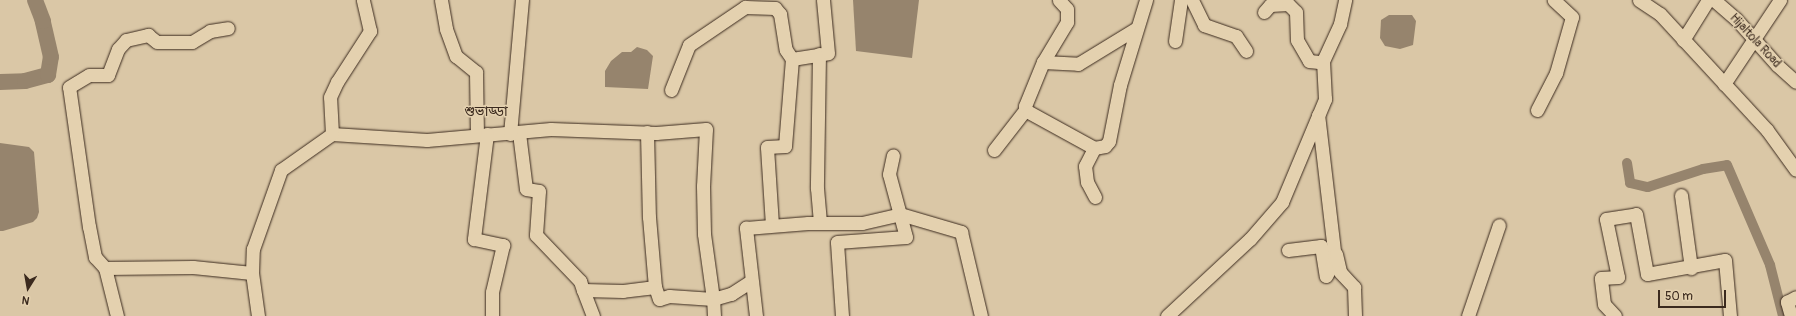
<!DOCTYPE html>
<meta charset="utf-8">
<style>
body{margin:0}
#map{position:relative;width:1796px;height:316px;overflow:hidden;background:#dac7a6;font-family:Pangolin,"Noto Sans Bengali",sans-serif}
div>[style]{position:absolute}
.water>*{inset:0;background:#96846d}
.canal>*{height:10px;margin:-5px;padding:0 5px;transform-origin:5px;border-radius:5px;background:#96846d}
.river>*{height:16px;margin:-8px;padding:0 8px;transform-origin:8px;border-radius:8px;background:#96846d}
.roads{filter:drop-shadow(0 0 1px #3b2a1e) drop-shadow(0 0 1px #3b2a1e)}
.minor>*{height:13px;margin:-6.5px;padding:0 6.5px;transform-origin:6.5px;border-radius:6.5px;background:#e4d1af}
span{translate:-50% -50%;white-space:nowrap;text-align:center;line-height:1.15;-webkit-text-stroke:3px #e4d1af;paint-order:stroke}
.street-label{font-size:12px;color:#3b2a1e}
.quarter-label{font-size:14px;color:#3b2a1e}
.north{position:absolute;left:8px;top:268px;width:40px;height:40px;-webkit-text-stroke:3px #e4d1af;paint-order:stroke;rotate:191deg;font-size:11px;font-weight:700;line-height:16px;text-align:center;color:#3b2a1e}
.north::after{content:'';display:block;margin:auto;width:14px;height:18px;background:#3b2a1e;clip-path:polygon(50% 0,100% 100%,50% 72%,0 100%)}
.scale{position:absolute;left:1658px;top:290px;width:68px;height:18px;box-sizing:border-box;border:2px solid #3b2a1e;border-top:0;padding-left:5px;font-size:12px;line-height:14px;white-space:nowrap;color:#3b2a1e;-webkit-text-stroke:3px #e4d1af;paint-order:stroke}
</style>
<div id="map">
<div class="water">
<i style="clip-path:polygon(853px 0,919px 0,912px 58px,856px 51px)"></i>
<i style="clip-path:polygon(1405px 15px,1412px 15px,1416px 21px,1413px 45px,1400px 49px,1385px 46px,1380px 38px,1381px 20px,1389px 15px)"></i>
<i style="clip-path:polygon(637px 47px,647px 50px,653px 56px,648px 89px,605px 87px,605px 71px,611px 61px,622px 52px,631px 52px)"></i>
<i style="clip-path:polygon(0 143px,29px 147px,34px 152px,39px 212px,37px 218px,33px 222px,3px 231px,0 231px)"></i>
</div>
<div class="canal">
<i style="left:1627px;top:163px;width:20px;rotate:81deg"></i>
<i style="left:1630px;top:183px;width:18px;rotate:13deg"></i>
<i style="left:1648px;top:187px;width:58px;rotate:-18.1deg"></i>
<i style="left:1703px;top:169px;width:24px;rotate:-9deg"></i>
<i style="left:1727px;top:165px;width:109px;rotate:66.7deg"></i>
<i style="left:1770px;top:265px;width:53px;rotate:75.7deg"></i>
</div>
<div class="river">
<i style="left:0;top:82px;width:25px;rotate:-2deg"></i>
<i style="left:25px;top:81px;width:24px;rotate:-15deg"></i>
<i style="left:48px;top:75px;width:18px;rotate:-81deg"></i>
<i style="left:51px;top:57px;width:37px;rotate:-103deg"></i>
<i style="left:43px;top:21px;width:22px;rotate:-111deg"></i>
</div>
<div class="roads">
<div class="minor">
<i style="left:441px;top:0;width:29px;rotate:80deg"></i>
<i style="left:446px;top:29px;width:29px;rotate:70deg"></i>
<i style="left:456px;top:56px;width:26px;rotate:39deg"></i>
<i style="left:476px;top:72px;width:63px;rotate:89.1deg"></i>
<i style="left:1192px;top:0;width:28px;rotate:64deg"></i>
<i style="left:1204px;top:25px;width:34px;rotate:19deg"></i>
<i style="left:1236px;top:36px;width:18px;rotate:56deg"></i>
<i style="left:1639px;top:0;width:25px;rotate:34deg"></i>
<i style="left:1660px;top:14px;width:158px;rotate:47.3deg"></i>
<i style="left:1767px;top:130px;width:49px;rotate:54.1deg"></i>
<i style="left:1714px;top:0;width:29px;rotate:41deg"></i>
<i style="left:1736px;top:19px;width:62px;rotate:48.3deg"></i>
<i style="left:1777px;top:65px;width:25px;rotate:42deg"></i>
<i style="left:1264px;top:12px;width:9px;rotate:-49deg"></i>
<i style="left:1270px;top:5px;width:18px;rotate:-3deg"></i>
<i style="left:1288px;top:4px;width:11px;rotate:45deg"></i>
<i style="left:1296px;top:12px;width:28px;rotate:88deg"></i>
<i style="left:1297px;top:40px;width:24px;rotate:60deg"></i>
<i style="left:1309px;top:61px;width:10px;rotate:6deg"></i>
<i style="left:1319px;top:62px;width:4px;rotate:-14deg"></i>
<i style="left:1323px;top:61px;width:41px;rotate:-65.3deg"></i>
<i style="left:1340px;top:24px;width:25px;rotate:-78deg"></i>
<i style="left:1683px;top:40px;width:47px;rotate:-58deg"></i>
<i style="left:1175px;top:41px;width:41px;rotate:-81.7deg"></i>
<i style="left:819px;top:54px;width:134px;rotate:90.9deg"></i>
<i style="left:817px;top:188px;width:35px;rotate:85deg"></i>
<i style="left:1043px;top:62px;width:35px;rotate:3deg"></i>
<i style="left:1078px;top:64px;width:69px;rotate:-31.4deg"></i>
<i style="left:1724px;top:84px;width:101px;rotate:-56.3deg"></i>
<i style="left:671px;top:90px;width:48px;rotate:-68.2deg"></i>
<i style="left:689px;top:45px;width:68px;rotate:-34.2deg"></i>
<i style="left:745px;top:7px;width:30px;rotate:2deg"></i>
<i style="left:775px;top:8px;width:8px;rotate:50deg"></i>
<i style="left:780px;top:14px;width:36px;rotate:81deg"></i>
<i style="left:786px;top:50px;width:11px;rotate:56deg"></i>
<i style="left:1025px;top:110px;width:79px;rotate:28.8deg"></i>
<i style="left:1537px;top:110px;width:42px;rotate:-62.8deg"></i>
<i style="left:1556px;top:73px;width:58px;rotate:-74.1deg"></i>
<i style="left:1572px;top:17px;width:25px;rotate:-137deg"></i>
<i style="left:647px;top:132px;width:85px;rotate:88.7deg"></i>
<i style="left:649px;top:217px;width:70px;rotate:85.1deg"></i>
<i style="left:519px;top:133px;width:56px;rotate:82.9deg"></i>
<i style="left:526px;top:189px;width:13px;rotate:9deg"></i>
<i style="left:539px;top:191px;width:44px;rotate:93.9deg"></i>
<i style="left:536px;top:235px;width:64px;rotate:46.3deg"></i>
<i style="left:580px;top:281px;width:9px;rotate:72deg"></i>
<i style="left:332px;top:134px;width:95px;rotate:3.6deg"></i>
<i style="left:427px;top:140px;width:124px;rotate:-5.1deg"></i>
<i style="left:551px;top:129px;width:105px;rotate:2.2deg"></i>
<i style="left:656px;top:133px;width:50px;rotate:-4.6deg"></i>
<i style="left:706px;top:129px;width:57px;rotate:93deg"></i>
<i style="left:703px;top:186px;width:48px;rotate:88.8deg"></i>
<i style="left:704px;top:234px;width:66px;rotate:82.1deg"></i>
<i style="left:713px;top:299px;width:44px;rotate:-176.1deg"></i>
<i style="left:669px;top:296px;width:10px;rotate:163deg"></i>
<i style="left:659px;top:299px;width:13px;rotate:-108deg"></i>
<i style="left:655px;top:287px;width:32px;rotate:173deg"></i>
<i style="left:623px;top:291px;width:40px;rotate:-178.6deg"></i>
<i style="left:583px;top:290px;width:28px;rotate:69deg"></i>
<i style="left:487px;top:134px;width:106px;rotate:97.1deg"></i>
<i style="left:474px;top:239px;width:30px;rotate:12deg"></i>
<i style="left:503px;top:245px;width:48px;rotate:103.2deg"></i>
<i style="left:492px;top:292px;width:24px;rotate:90deg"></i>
<i style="left:510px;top:134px;width:135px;rotate:-84.9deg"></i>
<i style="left:994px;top:150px;width:51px;rotate:-52.2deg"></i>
<i style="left:1025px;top:110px;width:4px;rotate:-90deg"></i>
<i style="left:1025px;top:106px;width:48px;rotate:-67.8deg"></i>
<i style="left:1043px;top:62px;width:47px;rotate:-59deg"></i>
<i style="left:1067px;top:22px;width:13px;rotate:-90deg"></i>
<i style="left:1067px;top:9px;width:12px;rotate:-132deg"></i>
<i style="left:1681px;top:195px;width:74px;rotate:82.2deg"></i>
<i style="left:1095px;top:197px;width:17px;rotate:-118deg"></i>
<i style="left:1087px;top:182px;width:16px;rotate:-97deg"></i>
<i style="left:1085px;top:166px;width:20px;rotate:-63deg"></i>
<i style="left:1094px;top:148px;width:11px;rotate:-10deg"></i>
<i style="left:1105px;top:146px;width:6px;rotate:-51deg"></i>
<i style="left:1109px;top:141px;width:57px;rotate:-78.9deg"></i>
<i style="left:1120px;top:85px;width:89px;rotate:-73deg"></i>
<i style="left:772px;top:225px;width:78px;rotate:-93.7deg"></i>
<i style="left:767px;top:147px;width:18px;rotate:-3deg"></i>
<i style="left:785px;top:146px;width:87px;rotate:-85.4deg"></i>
<i style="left:792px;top:59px;width:36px;rotate:-9deg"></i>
<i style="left:828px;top:53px;width:53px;rotate:-95.4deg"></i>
<i style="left:1288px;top:250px;width:33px;rotate:-7deg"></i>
<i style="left:1321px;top:246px;width:30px;rotate:81deg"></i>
<i style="left:1326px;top:276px;width:19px;rotate:-62deg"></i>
<i style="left:1335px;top:259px;width:145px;rotate:-96.7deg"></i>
<i style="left:1336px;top:254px;width:18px;rotate:77deg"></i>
<i style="left:1340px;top:272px;width:21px;rotate:47deg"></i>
<i style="left:1354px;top:287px;width:29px;rotate:88deg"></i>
<i style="left:105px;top:268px;width:88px;rotate:-0.7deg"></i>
<i style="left:193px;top:267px;width:59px;rotate:5.8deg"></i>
<i style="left:117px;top:316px;width:49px;rotate:-104deg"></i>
<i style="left:105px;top:268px;width:15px;rotate:-132deg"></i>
<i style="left:95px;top:257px;width:31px;rotate:-101deg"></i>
<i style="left:89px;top:227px;width:141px;rotate:-98.1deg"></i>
<i style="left:69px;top:87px;width:23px;rotate:-31deg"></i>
<i style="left:89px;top:75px;width:19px"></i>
<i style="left:108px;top:75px;width:28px;rotate:-69deg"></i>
<i style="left:118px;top:49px;width:12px;rotate:-48deg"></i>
<i style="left:126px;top:40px;width:23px;rotate:-13deg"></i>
<i style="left:148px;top:35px;width:11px;rotate:38deg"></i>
<i style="left:157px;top:42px;width:35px"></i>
<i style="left:192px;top:42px;width:21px;rotate:-31deg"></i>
<i style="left:210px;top:31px;width:18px;rotate:-9deg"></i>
<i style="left:258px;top:316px;width:43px;rotate:-97.9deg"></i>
<i style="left:252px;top:273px;width:24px;rotate:-88deg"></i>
<i style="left:253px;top:249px;width:84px;rotate:-70.5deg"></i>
<i style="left:281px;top:170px;width:62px;rotate:-35.2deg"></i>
<i style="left:332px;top:134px;width:37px;rotate:-93deg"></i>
<i style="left:330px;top:97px;width:17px;rotate:-65deg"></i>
<i style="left:337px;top:82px;width:61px;rotate:-57.1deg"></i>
<i style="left:370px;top:31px;width:32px;rotate:-103deg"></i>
<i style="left:714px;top:316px;width:17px;rotate:-93deg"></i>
<i style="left:713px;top:299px;width:19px;rotate:-16deg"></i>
<i style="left:731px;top:294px;width:24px;rotate:-33deg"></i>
<i style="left:756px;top:316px;width:89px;rotate:-96.5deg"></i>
<i style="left:746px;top:228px;width:62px;rotate:-4.6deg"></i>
<i style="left:808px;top:223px;width:54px"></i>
<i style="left:862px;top:223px;width:39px;rotate:-13deg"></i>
<i style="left:900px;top:214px;width:64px;rotate:16.4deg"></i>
<i style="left:961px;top:232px;width:86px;rotate:76.6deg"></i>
<i style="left:842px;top:316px;width:74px;rotate:-93.9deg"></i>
<i style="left:837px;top:242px;width:69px;rotate:-4.1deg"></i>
<i style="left:906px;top:237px;width:65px;rotate:-105.1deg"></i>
<i style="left:889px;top:174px;width:19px;rotate:-78deg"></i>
<i style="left:1167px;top:316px;width:113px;rotate:-42.9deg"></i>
<i style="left:1250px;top:239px;width:49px;rotate:-49.1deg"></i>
<i style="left:1282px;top:202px;width:112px;rotate:-67.3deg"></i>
<i style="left:1325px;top:99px;width:38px;rotate:-93deg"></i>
<i style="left:1468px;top:316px;width:96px;rotate:-71.2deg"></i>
<i style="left:1615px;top:316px;width:16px;rotate:-133deg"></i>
<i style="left:1604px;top:304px;width:26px;rotate:-97deg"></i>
<i style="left:1601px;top:278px;width:17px;rotate:-3deg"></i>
<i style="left:1618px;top:277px;width:59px;rotate:-101.7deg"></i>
<i style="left:1606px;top:219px;width:30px;rotate:-9deg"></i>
<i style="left:1636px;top:214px;width:61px;rotate:79.6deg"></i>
<i style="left:1647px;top:274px;width:79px;rotate:-10.2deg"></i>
<i style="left:1725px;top:260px;width:56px;rotate:84.9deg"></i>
<i style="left:1791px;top:316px;width:15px;rotate:-106deg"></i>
<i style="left:1787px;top:302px;width:10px;rotate:-29deg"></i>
</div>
</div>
<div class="street-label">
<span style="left:1755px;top:41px;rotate:47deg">Hijaltola Road</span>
</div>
<div class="quarter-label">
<span style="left:486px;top:112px">শুভাড্ডা</span>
</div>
<div class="north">N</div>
<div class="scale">50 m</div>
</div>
